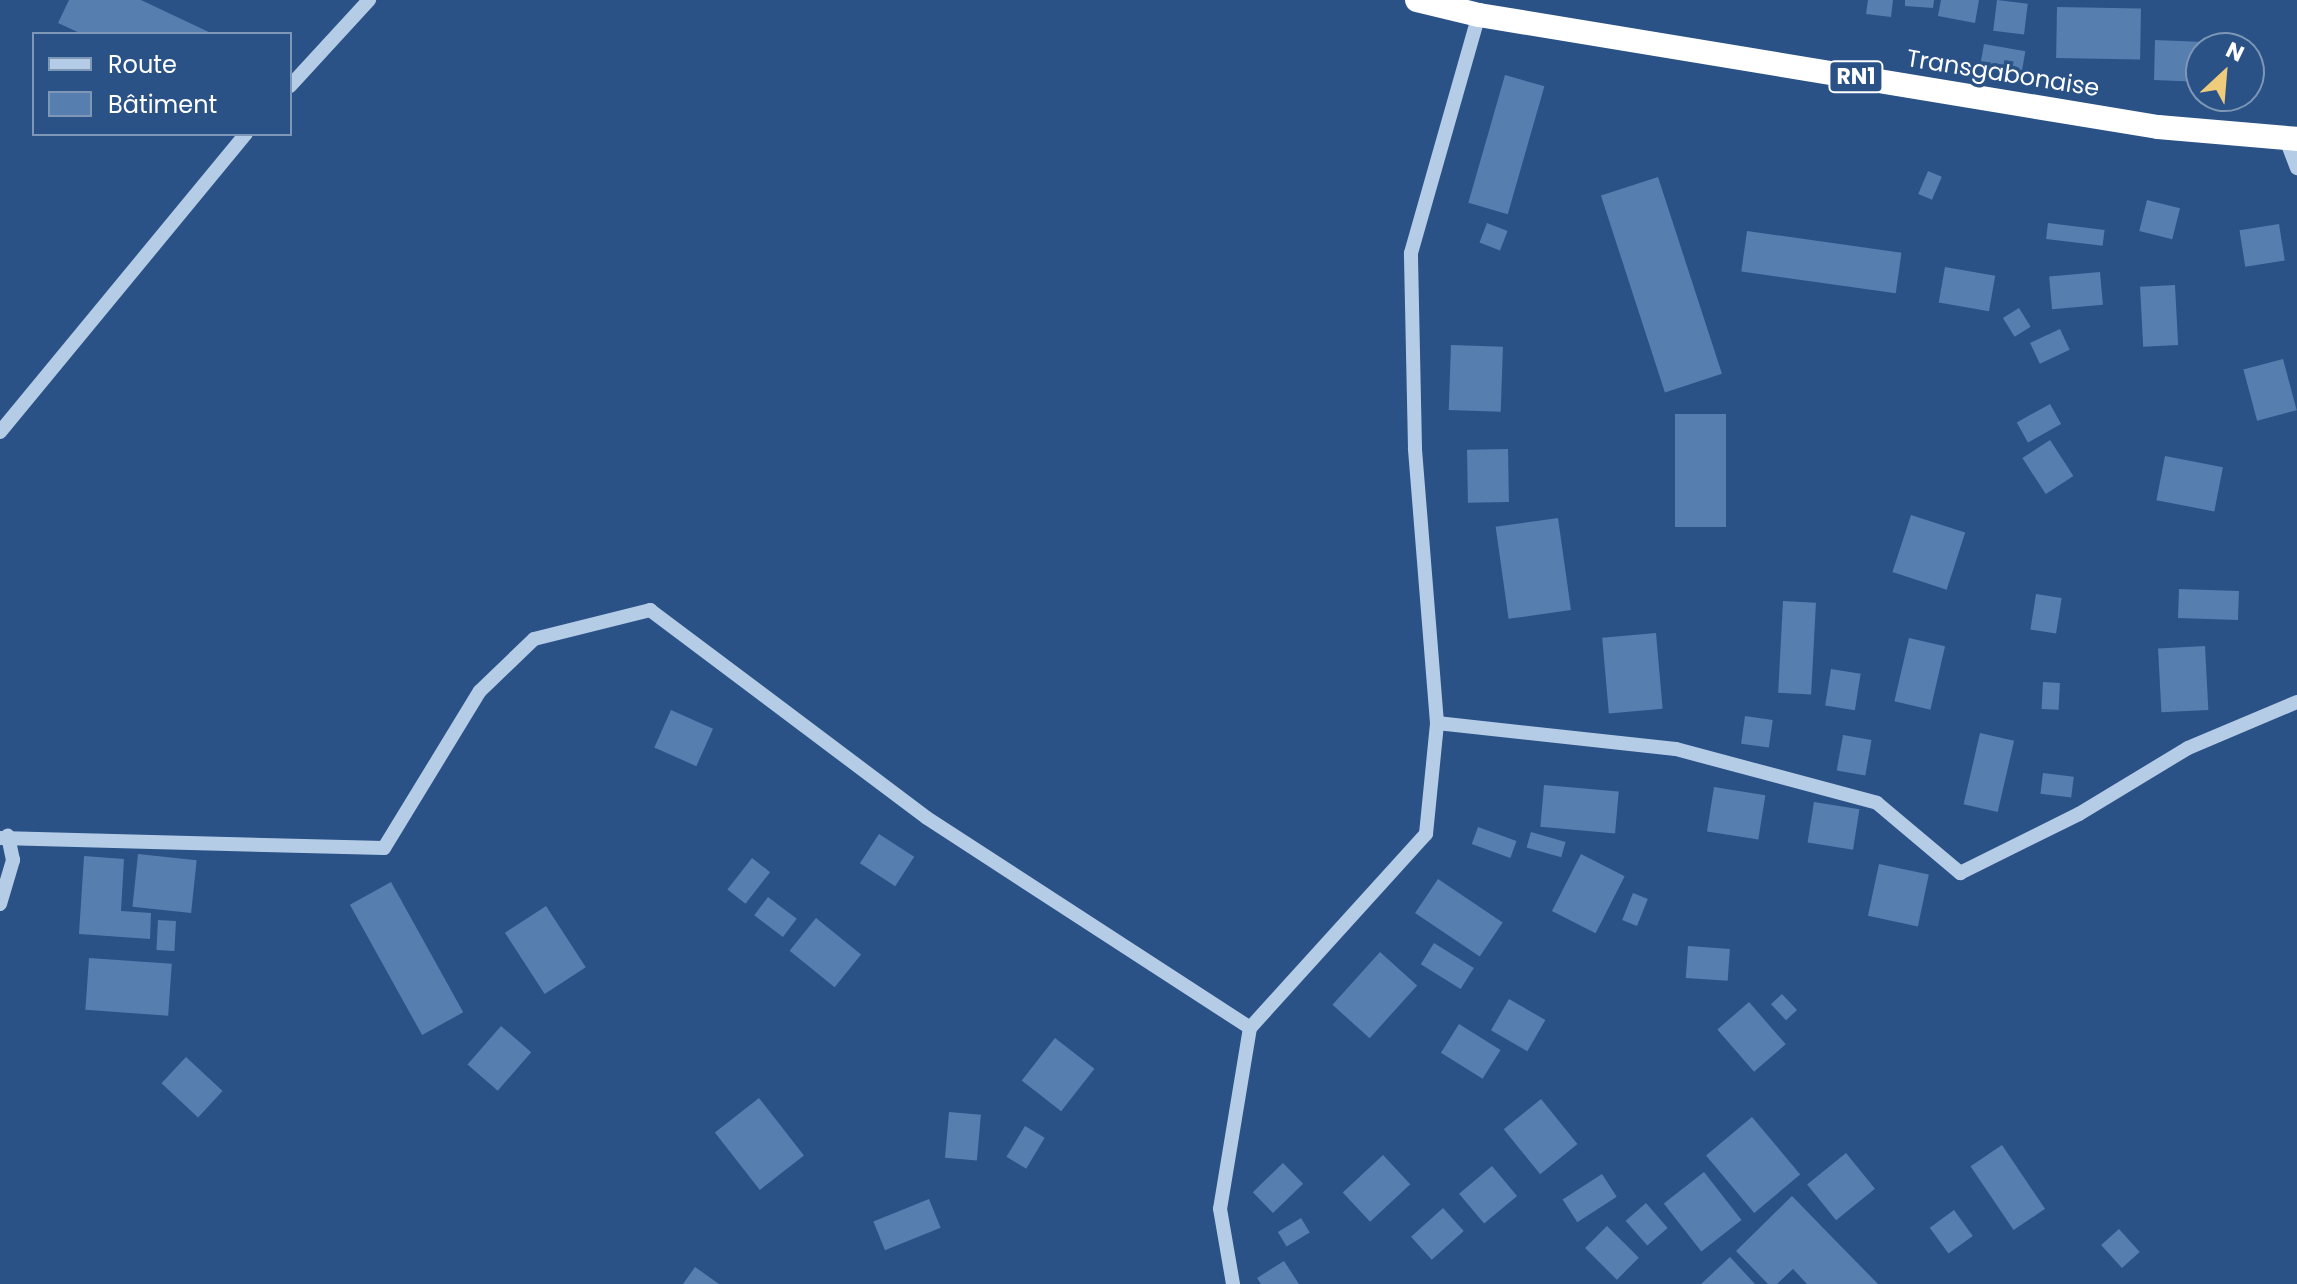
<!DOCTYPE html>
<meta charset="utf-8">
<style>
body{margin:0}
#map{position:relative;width:2297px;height:1284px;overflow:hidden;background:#2a5286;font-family:Poppins,sans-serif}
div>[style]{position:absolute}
.building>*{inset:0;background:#567eaf;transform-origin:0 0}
.minor>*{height:14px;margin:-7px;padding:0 7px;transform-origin:7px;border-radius:7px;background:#b5cce7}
.highway>*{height:24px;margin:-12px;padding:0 12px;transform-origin:12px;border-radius:12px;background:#fff}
span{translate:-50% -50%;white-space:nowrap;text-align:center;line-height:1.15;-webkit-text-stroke:7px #2a5286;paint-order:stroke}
.shield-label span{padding:2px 6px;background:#2a5286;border:2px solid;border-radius:6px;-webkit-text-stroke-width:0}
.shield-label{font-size:22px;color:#fff;font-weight:700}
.street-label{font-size:24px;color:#fff}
.legend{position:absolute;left:32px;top:32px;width:260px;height:104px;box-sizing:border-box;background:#2a5286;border:2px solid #7f97b6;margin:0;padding:10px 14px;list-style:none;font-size:24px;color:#fff}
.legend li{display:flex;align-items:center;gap:16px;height:40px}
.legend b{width:40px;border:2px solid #7f97b6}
.north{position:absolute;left:2185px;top:32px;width:80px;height:80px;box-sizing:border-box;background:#2a5286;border:2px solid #7f97b6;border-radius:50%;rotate:26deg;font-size:22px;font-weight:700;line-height:32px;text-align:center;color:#fff}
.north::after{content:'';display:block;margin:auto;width:28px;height:36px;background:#eecc7c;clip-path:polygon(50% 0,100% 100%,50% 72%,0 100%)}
</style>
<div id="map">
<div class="building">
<i style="clip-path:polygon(69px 0,141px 0,213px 34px,82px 34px,58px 23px)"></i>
<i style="clip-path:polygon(1868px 0,1893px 0,1891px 17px,1866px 14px)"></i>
<i style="clip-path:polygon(1905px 0,1934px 0,1933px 8px,1905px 6px)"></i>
<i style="clip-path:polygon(1941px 0,1979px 0,1975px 23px,1938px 16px)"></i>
<i style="left:1997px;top:0;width:31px;height:31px;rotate:7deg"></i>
<i style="left:2057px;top:7px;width:84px;height:51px;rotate:1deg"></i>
<i style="clip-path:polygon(2155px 40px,2228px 43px,2228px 48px,2201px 48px,2201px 82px,2154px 80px)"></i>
<i style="left:1984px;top:44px;width:42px;height:20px;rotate:10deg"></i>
<i style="left:1505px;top:75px;width:41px;height:133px;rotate:16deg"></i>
<i style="left:1928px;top:171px;width:15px;height:25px;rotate:23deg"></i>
<i style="left:1658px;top:177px;width:207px;height:60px;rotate:72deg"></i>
<i style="left:2147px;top:200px;width:34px;height:32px;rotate:14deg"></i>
<i style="left:1487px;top:223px;width:22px;height:21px;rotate:21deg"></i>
<i style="left:2048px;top:223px;width:57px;height:16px;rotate:7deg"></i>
<i style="left:2279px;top:224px;width:37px;height:40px;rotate:81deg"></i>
<i style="left:1747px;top:231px;width:156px;height:41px;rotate:8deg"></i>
<i style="left:1945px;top:267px;width:51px;height:36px;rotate:10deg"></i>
<i style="left:2100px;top:272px;width:33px;height:51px;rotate:85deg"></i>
<i style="left:2175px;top:285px;width:60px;height:35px;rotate:87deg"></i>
<i style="left:2019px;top:308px;width:22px;height:19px;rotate:58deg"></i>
<i style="left:2060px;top:329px;width:23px;height:33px;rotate:65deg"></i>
<i style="left:1451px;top:345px;width:52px;height:65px;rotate:2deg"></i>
<i style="left:2283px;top:359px;width:53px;height:41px;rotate:75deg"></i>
<i style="left:2050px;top:404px;width:23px;height:38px;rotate:61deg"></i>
<i style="left:1675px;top:414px;width:51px;height:113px"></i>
<i style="left:2050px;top:440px;width:43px;height:33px;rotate:57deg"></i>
<i style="left:1508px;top:449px;width:53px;height:41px;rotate:89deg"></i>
<i style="left:2165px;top:456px;width:59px;height:45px;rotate:11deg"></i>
<i style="left:1911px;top:515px;width:57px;height:60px;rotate:18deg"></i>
<i style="left:1558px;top:518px;width:93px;height:63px;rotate:82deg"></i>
<i style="left:2179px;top:589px;width:60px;height:29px;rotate:2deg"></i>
<i style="left:2036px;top:594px;width:26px;height:36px;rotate:9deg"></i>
<i style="left:1783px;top:601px;width:33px;height:92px;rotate:3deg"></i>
<i style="left:1656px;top:633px;width:76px;height:54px;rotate:85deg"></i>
<i style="left:1909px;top:638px;width:37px;height:65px;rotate:13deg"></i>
<i style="left:2205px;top:646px;width:64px;height:47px;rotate:87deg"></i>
<i style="left:1831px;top:669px;width:30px;height:37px;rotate:9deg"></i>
<i style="left:2043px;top:682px;width:17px;height:27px;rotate:3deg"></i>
<i style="left:671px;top:710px;width:46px;height:41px;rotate:24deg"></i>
<i style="left:1745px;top:716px;width:28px;height:28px;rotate:8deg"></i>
<i style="left:1980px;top:733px;width:35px;height:73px;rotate:13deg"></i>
<i style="left:1843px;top:735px;width:29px;height:36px;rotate:10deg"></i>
<i style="left:2043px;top:773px;width:31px;height:21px;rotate:7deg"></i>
<i style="left:1544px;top:785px;width:75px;height:42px;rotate:5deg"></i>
<i style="left:1714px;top:787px;width:52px;height:45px;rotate:9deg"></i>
<i style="left:1814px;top:802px;width:46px;height:41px;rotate:9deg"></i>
<i style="left:1478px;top:827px;width:41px;height:18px;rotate:20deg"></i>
<i style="left:1531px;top:832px;width:36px;height:16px;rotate:16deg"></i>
<i style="left:879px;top:834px;width:42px;height:35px;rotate:33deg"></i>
<i style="left:138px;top:854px;width:59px;height:53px;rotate:6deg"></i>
<i style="left:1581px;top:854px;width:49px;height:64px;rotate:27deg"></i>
<i style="clip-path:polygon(84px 856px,124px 859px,121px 911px,151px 913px,150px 939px,79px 934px)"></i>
<i style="left:752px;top:858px;width:23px;height:40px;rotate:38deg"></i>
<i style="left:1879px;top:864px;width:51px;height:53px;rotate:12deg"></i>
<i style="left:1438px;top:879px;width:78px;height:41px;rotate:34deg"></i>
<i style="left:391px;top:882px;width:149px;height:47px;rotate:61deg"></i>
<i style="left:1633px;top:893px;width:16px;height:29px;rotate:22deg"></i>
<i style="left:768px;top:897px;width:36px;height:23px;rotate:37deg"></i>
<i style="left:546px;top:906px;width:73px;height:49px;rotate:57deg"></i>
<i style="left:816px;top:918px;width:58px;height:42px;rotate:39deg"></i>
<i style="left:158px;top:920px;width:18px;height:30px;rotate:3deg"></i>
<i style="left:1434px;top:943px;width:47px;height:25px;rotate:32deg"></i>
<i style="left:1688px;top:946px;width:42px;height:32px;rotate:4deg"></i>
<i style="left:1380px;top:952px;width:50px;height:71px;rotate:42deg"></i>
<i style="left:89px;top:958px;width:83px;height:52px;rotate:4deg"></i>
<i style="left:1782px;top:994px;width:22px;height:15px;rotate:47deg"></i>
<i style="left:1509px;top:999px;width:42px;height:36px;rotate:30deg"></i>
<i style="left:1749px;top:1002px;width:56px;height:42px;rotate:49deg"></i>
<i style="left:1459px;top:1024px;width:49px;height:34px;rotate:32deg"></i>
<i style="left:501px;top:1026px;width:40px;height:51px;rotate:41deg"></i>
<i style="left:1055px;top:1038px;width:50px;height:54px;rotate:38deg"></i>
<i style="left:186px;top:1057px;width:50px;height:36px;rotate:43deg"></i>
<i style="left:759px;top:1098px;width:73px;height:56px;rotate:52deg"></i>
<i style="left:1541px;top:1099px;width:58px;height:48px;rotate:51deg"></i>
<i style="left:949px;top:1112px;width:32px;height:46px;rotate:5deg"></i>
<i style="left:1752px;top:1117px;width:75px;height:60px;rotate:50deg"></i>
<i style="left:1025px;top:1126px;width:23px;height:36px;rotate:31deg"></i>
<i style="left:2002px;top:1145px;width:77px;height:38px;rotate:56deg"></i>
<i style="left:1846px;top:1153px;width:46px;height:50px;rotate:51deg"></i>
<i style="left:1383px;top:1155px;width:40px;height:55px;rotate:47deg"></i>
<i style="left:1283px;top:1163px;width:29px;height:42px;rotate:46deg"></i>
<i style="left:1492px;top:1166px;width:39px;height:43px;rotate:50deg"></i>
<i style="left:1704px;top:1172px;width:61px;height:51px;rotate:52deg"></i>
<i style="left:1602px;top:1174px;width:27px;height:47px;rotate:57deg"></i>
<i style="clip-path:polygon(1792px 1196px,1829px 1234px,1878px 1284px,1807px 1284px,1793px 1269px,1777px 1284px,1768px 1284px,1736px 1251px)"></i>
<i style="left:929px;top:1199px;width:31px;height:60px;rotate:68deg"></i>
<i style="left:1646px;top:1203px;width:33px;height:27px;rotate:49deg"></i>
<i style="left:1443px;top:1208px;width:31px;height:43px;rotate:48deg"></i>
<i style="left:1954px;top:1210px;width:32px;height:30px;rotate:54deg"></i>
<i style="left:1301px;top:1218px;width:17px;height:27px;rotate:59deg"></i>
<i style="left:1607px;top:1226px;width:45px;height:31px;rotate:45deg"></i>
<i style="left:2119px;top:1229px;width:31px;height:24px;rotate:48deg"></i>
<i style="clip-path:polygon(1730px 1257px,1755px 1284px,1701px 1284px)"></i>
<i style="clip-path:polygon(1284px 1261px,1299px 1284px,1261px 1284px,1257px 1278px)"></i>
<i style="clip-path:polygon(695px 1267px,719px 1284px,683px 1284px)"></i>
</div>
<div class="minor">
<i style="left:290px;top:86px;width:117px;rotate:-47.4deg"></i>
<i style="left:2287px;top:142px;width:28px;rotate:69deg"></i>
<i style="left:0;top:432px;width:386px;rotate:-50.5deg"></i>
<i style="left:1437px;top:723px;width:240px;rotate:6.2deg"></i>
<i style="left:1676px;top:749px;width:208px;rotate:15deg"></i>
<i style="left:1877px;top:803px;width:109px;rotate:40.1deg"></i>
<i style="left:1960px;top:873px;width:133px;rotate:-26.4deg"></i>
<i style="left:2079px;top:814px;width:127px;rotate:-31.2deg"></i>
<i style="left:2188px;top:748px;width:118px;rotate:-22.9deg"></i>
<i style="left:0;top:838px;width:384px;rotate:1.5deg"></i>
<i style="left:384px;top:848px;width:184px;rotate:-58.6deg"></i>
<i style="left:480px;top:691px;width:75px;rotate:-43.9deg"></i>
<i style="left:534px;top:639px;width:120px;rotate:-14deg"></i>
<i style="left:650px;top:610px;width:346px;rotate:36.9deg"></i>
<i style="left:927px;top:818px;width:385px;rotate:33deg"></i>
<i style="left:1250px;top:1028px;width:262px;rotate:-47.8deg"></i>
<i style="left:1426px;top:834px;width:112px;rotate:-84.3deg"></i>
<i style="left:1437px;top:723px;width:276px;rotate:-94.6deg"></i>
<i style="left:1415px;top:448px;width:195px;rotate:-91.2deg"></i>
<i style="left:1411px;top:253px;width:248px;rotate:-74.1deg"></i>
<i style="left:0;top:904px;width:46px;rotate:-73.5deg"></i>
<i style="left:13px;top:860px;width:25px;rotate:-102deg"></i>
<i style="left:1233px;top:1284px;width:76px;rotate:-99.8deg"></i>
<i style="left:1220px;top:1209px;width:183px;rotate:-80.6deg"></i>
</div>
<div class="highway">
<i style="left:1417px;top:0;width:64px;rotate:13.6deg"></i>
<i style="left:1479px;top:15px;width:688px;rotate:9.37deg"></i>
<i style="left:2158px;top:127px;width:140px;rotate:4.9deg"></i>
</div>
<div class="shield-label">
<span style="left:1856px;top:77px">RN1</span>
</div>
<div class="street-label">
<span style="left:2003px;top:73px;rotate:9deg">Transgabonaise</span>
</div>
<ul class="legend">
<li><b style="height:10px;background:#b5cce7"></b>Route</li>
<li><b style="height:22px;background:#567eaf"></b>Bâtiment</li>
</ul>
<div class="north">N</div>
</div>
